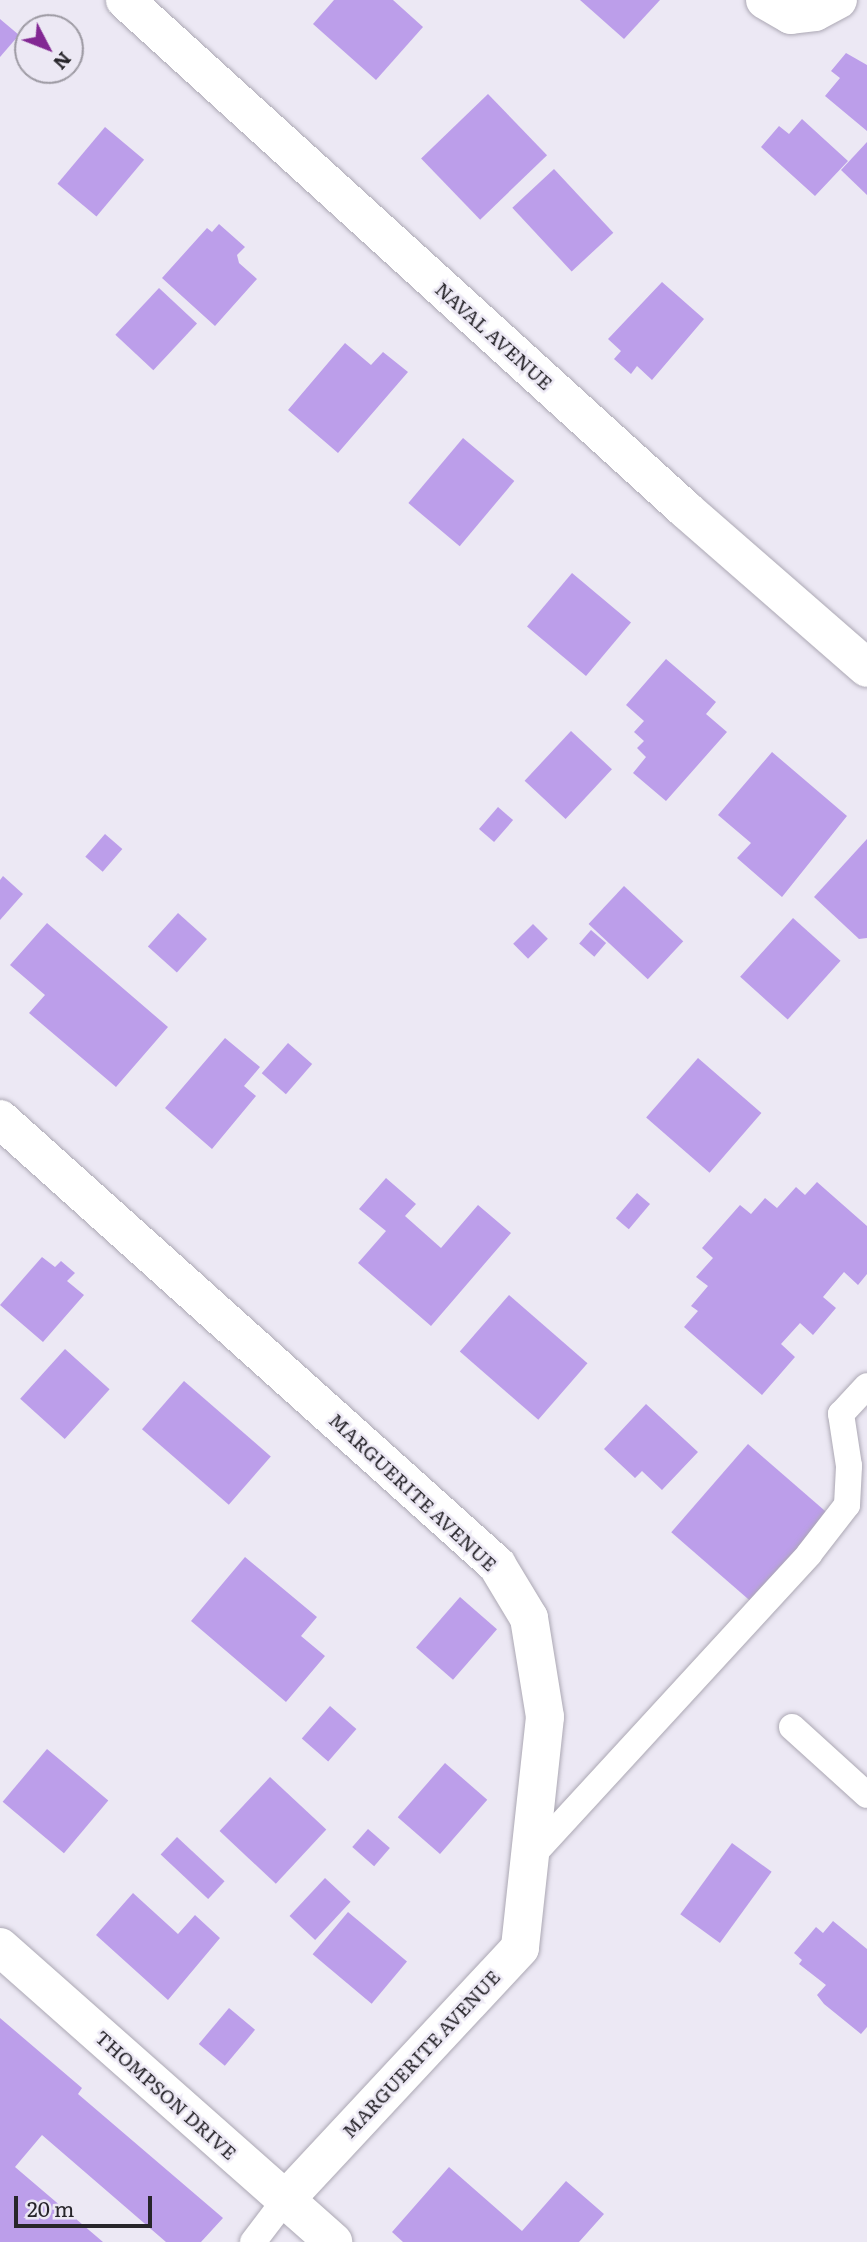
<!DOCTYPE html>
<style>
body{margin:0}
#map{position:relative;width:867px;height:2242px;overflow:hidden;background:#ece8f4;font-family:Literata,serif}
div>[style]{position:absolute}
.building>*{inset:0;background:#bc9eea;transform-origin:0 0}
.roads{filter:drop-shadow(0 0 2px #aca8b4) drop-shadow(0 0 2px #aca8b4)}
.service>*{height:26px;margin:-13px;padding:0 13px;transform-origin:13px;border-radius:13px;background:#fff}
.minor>*{height:38px;margin:-19px;padding:0 19px;transform-origin:19px;border-radius:19px;background:#fff}
.tertiary>*{height:38px;margin:-19px;padding:0 19px;transform-origin:19px;border-radius:19px;background:#fff}
span{translate:-50% -50%;white-space:nowrap;text-align:center;line-height:1.15;-webkit-text-stroke:5px #ece8f4;paint-order:stroke}
.street-label{font-size:19px;color:#27252a}
.north{position:absolute;left:14px;top:14px;width:70px;height:70px;box-sizing:border-box;background:#ece8f4;border:2px solid #9d9aa3;border-radius:50%;rotate:132deg;font-size:19px;font-weight:700;line-height:28px;text-align:center;color:#27252a}
.north::after{content:'';display:block;margin:auto;width:24px;height:32px;background:#822793;clip-path:polygon(50% 0,100% 100%,50% 72%,0 100%)}
.scale{position:absolute;left:14px;top:2196px;width:138px;height:32px;box-sizing:border-box;border:4px solid #27252a;border-top:0;padding-left:9px;font-size:21px;line-height:24px;white-space:nowrap;color:#27252a;-webkit-text-stroke:5px #ece8f4;paint-order:stroke}
</style>
<div id="map">
<div class="building">
<i style="clip-path:polygon(334px 0,393px 0,423px 27px,376px 80px,313px 24px)"></i>
<i style="clip-path:polygon(580px 0,660px 0,624px 39px)"></i>
<i style="clip-path:polygon(0 19px,19px 35px,0 57px)"></i>
<i style="clip-path:polygon(846px 53px,867px 65px,867px 131px,825px 96px,840px 78px,831px 71px)"></i>
<i style="left:488px;top:94px;width:85px;height:93px;rotate:46deg"></i>
<i style="clip-path:polygon(802px 119px,848px 161px,815px 196px,761px 147px,779px 126px,789px 134px)"></i>
<i style="left:105px;top:127px;width:51px;height:74px;rotate:40deg"></i>
<i style="clip-path:polygon(867px 142px,867px 195px,841px 170px)"></i>
<i style="left:554px;top:169px;width:87px;height:57px;rotate:47deg"></i>
<i style="clip-path:polygon(219px 224px,245px 247px,237px 255px,239px 263px,257px 279px,215px 326px,162px 278px,207px 228px,212px 232px)"></i>
<i style="clip-path:polygon(662px 282px,704px 319px,652px 380px,637px 366px,631px 374px,614px 359px,621px 351px,608px 339px)"></i>
<i style="left:159px;top:288px;width:52px;height:64px;rotate:43deg"></i>
<i style="clip-path:polygon(345px 343px,371px 365px,383px 352px,408px 372px,338px 453px,288px 410px)"></i>
<i style="left:463px;top:438px;width:67px;height:85px;rotate:40deg"></i>
<i style="left:572px;top:573px;width:77px;height:70px;rotate:40deg"></i>
<i style="clip-path:polygon(666px 659px,716px 702px,706px 714px,727px 732px,666px 801px,633px 773px,646px 757px,637px 748px,644px 741px,634px 732px,644px 721px,626px 705px)"></i>
<i style="left:571px;top:731px;width:56px;height:68px;rotate:43deg"></i>
<i style="clip-path:polygon(772px 752px,847px 816px,782px 897px,737px 858px,751px 843px,718px 815px)"></i>
<i style="left:498px;top:807px;width:20px;height:29px;rotate:41deg"></i>
<i style="left:105px;top:834px;width:23px;height:30px;rotate:41deg"></i>
<i style="clip-path:polygon(867px 839px,867px 938px,859px 939px,814px 897px)"></i>
<i style="clip-path:polygon(3px 876px,23px 894px,0 920px,0 880px)"></i>
<i style="left:624px;top:886px;width:81px;height:52px;rotate:43deg"></i>
<i style="left:178px;top:913px;width:39px;height:45px;rotate:42deg"></i>
<i style="left:793px;top:918px;width:64px;height:79px;rotate:42deg"></i>
<i style="clip-path:polygon(47px 923px,168px 1027px,116px 1087px,29px 1013px,45px 995px,10px 965px)"></i>
<i style="left:533px;top:924px;width:21px;height:28px;rotate:45deg"></i>
<i style="left:591px;top:930px;width:20px;height:18px;rotate:41deg"></i>
<i style="clip-path:polygon(225px 1038px,260px 1067px,244px 1086px,256px 1096px,212px 1149px,165px 1108px)"></i>
<i style="left:288px;top:1043px;width:32px;height:40px;rotate:41deg"></i>
<i style="left:698px;top:1058px;width:84px;height:79px;rotate:41deg"></i>
<i style="clip-path:polygon(386px 1178px,416px 1204px,405px 1216px,441px 1248px,478px 1205px,511px 1233px,431px 1326px,358px 1263px,386px 1231px,359px 1209px)"></i>
<i style="clip-path:polygon(817px 1182px,867px 1226px,867px 1274px,858px 1285px,844px 1272px,823px 1297px,836px 1308px,813px 1335px,800px 1323px,781px 1344px,795px 1357px,762px 1395px,684px 1327px,698px 1311px,691px 1306px,708px 1286px,696px 1277px,713px 1258px,702px 1248px,740px 1205px,751px 1214px,765px 1198px,777px 1208px,796px 1187px,805px 1195px)"></i>
<i style="left:637px;top:1193px;width:17px;height:33px;rotate:40deg"></i>
<i style="clip-path:polygon(42px 1257px,55px 1267px,61px 1261px,75px 1273px,67px 1281px,84px 1295px,43px 1342px,0 1305px)"></i>
<i style="left:509px;top:1295px;width:104px;height:75px;rotate:41deg"></i>
<i style="left:65px;top:1349px;width:60px;height:67px;rotate:42deg"></i>
<i style="left:184px;top:1381px;width:115px;height:64px;rotate:41deg"></i>
<i style="clip-path:polygon(646px 1404px,698px 1452px,662px 1490px,642px 1471px,635px 1478px,604px 1449px)"></i>
<i style="left:748px;top:1444px;width:106px;height:117px;rotate:41deg"></i>
<i style="clip-path:polygon(245px 1557px,317px 1617px,301px 1636px,325px 1656px,286px 1702px,191px 1621px)"></i>
<i style="left:460px;top:1597px;width:49px;height:67px;rotate:41deg"></i>
<i style="left:330px;top:1706px;width:35px;height:43px;rotate:41deg"></i>
<i style="left:47px;top:1749px;width:80px;height:69px;rotate:40deg"></i>
<i style="left:445px;top:1763px;width:56px;height:72px;rotate:41deg"></i>
<i style="left:270px;top:1777px;width:77px;height:74px;rotate:43deg"></i>
<i style="left:368px;top:1829px;width:29px;height:24px;rotate:41deg"></i>
<i style="left:177px;top:1837px;width:65px;height:24px;rotate:43deg"></i>
<i style="left:732px;top:1843px;width:49px;height:88px;rotate:36deg"></i>
<i style="left:325px;top:1878px;width:35px;height:52px;rotate:43deg"></i>
<i style="clip-path:polygon(133px 1893px,178px 1934px,195px 1915px,220px 1938px,168px 2000px,96px 1935px)"></i>
<i style="left:348px;top:1912px;width:77px;height:55px;rotate:40deg"></i>
<i style="clip-path:polygon(833px 1921px,867px 1949px,867px 2027px,861px 2034px,824px 2004px,817px 1995px,826px 1985px,799px 1964px,802px 1960px,794px 1953px,816px 1927px,823px 1933px)"></i>
<i style="left:229px;top:2008px;width:34px;height:47px;rotate:40deg"></i>
<i style="clip-path:polygon(0 2018px,82px 2088px,78px 2094px,223px 2218px,201px 2242px,166px 2242px,42px 2135px,15px 2167px,103px 2242px,0 2242px)"></i>
<i style="clip-path:polygon(449px 2167px,522px 2231px,566px 2181px,604px 2214px,579px 2242px,403px 2242px,392px 2232px)"></i>
</div>
<div class="roads">
<div class="service">
<i style="left:792px;top:1727px;width:101px;rotate:42.2deg"></i>
<i style="left:529px;top:1859px;width:414px;rotate:-47.4deg"></i>
<i style="left:809px;top:1554px;width:62px;rotate:-52.2deg"></i>
<i style="left:847px;top:1505px;width:39px;rotate:-87deg"></i>
<i style="left:849px;top:1466px;width:53px;rotate:-98.7deg"></i>
<i style="left:841px;top:1414px;width:38px;rotate:-47deg"></i>
<i style="left:253px;top:2242px;width:53px;rotate:-52.7deg"></i>
</div>
<div class="minor">
<i style="left:765px;top:0;width:30px;rotate:30deg"></i>
<i style="left:791px;top:15px;width:24px;rotate:-7deg"></i>
<i style="left:815px;top:12px;width:26px;rotate:-28deg"></i>
<i style="left:0;top:1119px;width:668px;rotate:41.9deg"></i>
<i style="left:497px;top:1565px;width:62px;rotate:58.9deg"></i>
<i style="left:529px;top:1618px;width:100px;rotate:80.8deg"></i>
<i style="left:545px;top:1717px;width:232px;rotate:96.2deg"></i>
<i style="left:520px;top:1948px;width:345px;rotate:133deg"></i>
<i style="left:0;top:1947px;width:445px;rotate:41.5deg"></i>
</div>
<div class="tertiary">
<i style="left:125px;top:0;width:758px;rotate:42.27deg"></i>
<i style="left:686px;top:510px;width:240px;rotate:41.1deg"></i>
</div>
</div>
<div class="street-label">
<span style="left:494px;top:336px;rotate:42deg">NAVAL AVENUE</span>
<span style="left:413px;top:1492px;rotate:43deg">MARGUERITE AVENUE</span>
<span style="left:421px;top:2054px;rotate:-47deg">MARGUERITE AVENUE</span>
<span style="left:166px;top:2095px;rotate:42deg">THOMPSON DRIVE</span>
</div>
<div class="north">N</div>
<div class="scale">20 m</div>
</div>
